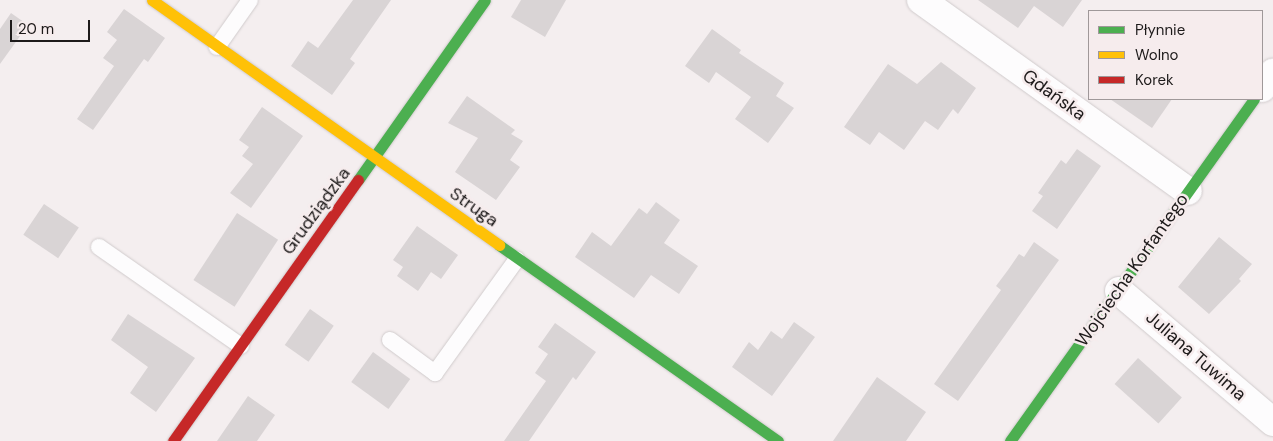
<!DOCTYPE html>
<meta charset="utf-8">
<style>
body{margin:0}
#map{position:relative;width:1273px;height:441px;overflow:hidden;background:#f4eeef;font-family:"DM Sans",sans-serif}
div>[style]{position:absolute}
.building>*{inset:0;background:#d9d4d5;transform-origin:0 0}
.roads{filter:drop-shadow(0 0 1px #d0cbcc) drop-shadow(0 0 1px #d0cbcc)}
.lane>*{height:16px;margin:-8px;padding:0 8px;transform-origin:8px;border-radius:8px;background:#fdfcfd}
.street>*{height:28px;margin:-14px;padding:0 14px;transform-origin:14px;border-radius:14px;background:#fdfcfd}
.fast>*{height:11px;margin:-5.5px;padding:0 5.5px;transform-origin:5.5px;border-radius:5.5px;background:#4caf50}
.slow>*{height:11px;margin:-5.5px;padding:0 5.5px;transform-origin:5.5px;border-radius:5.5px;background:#ffc107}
.jam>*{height:11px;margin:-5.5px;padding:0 5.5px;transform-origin:5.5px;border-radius:5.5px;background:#c62828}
span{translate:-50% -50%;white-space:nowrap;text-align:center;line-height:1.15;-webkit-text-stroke:5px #f6eced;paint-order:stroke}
.street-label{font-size:18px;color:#1d1a1a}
.legend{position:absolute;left:1088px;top:10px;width:175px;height:90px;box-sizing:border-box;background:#f6eced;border:1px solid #9f9899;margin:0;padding:6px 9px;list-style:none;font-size:15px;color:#1d1a1a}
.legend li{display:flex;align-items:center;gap:10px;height:25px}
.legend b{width:25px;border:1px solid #9f9899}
.scale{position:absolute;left:10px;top:20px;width:80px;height:22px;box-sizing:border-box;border:2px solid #1d1a1a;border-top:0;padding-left:6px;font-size:15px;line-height:18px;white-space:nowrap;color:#1d1a1a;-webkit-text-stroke:4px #f6eced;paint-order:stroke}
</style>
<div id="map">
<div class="building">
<i style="clip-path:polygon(353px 0,391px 0,350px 59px,355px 63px,332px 95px,291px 66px,308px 41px,318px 48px)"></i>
<i style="clip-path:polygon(521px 0,566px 0,545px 37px,511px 17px)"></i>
<i style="clip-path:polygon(978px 0,1082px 0,1063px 27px,1034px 6px,1018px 28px)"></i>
<i style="clip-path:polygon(124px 9px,165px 38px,148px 62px,144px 59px,93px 130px,77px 119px,114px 66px,103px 58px,117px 40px,107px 32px)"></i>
<i style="clip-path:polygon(11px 13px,28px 25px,0 64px,0 29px)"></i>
<i style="clip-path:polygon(712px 29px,741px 50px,739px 53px,784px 83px,776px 96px,794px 108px,768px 143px,735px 119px,751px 97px,716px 72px,709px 83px,685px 66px)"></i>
<i style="clip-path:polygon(941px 62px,976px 88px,958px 114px,953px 109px,938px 130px,925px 121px,904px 150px,879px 132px,870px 145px,844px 127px,888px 64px,917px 84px)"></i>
<i style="clip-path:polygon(467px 96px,515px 130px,511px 134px,523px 141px,510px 160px,520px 167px,496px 200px,455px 172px,478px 138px,448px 123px)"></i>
<i style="clip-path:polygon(1110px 99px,1172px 99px,1152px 128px)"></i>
<i style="clip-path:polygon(262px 107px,303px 136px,251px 208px,230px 193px,253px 164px,242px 156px,249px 147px,239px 140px)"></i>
<i style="clip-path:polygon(1077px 149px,1101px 166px,1057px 229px,1032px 211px,1043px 196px,1038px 193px,1061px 160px,1066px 164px)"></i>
<i style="clip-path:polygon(656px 202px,680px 220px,664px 243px,698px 266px,679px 294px,651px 275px,634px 298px,575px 257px,592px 232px,611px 246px,639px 208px,647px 214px)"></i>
<i style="left:44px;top:204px;width:42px;height:37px;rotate:34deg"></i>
<i style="left:237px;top:213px;width:49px;height:80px;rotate:33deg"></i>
<i style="clip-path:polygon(417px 226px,458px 255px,441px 279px,431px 272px,418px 291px,397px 276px,403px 267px,393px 260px)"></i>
<i style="clip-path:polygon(1219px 237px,1252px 264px,1239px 279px,1241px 281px,1209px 314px,1178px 287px)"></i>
<i style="clip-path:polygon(1034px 242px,1059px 260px,958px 401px,934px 384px,1001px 290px,996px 286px,1008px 270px,1019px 254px,1024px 257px)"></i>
<i style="left:310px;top:309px;width:29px;height:44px;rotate:35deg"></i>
<i style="clip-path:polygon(128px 314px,195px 358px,156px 412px,130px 393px,148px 367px,111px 340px)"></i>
<i style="clip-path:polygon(794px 322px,815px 337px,772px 396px,732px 367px,749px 342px,758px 350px,771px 331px,782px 339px)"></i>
<i style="clip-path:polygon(555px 323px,596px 352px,576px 380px,573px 377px,529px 441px,504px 441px,546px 381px,535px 373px,548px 354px,538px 347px)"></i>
<i style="left:373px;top:352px;width:46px;height:37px;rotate:36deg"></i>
<i style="left:1138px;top:358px;width:59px;height:35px;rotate:42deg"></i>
<i style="clip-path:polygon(877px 377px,926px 412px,906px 441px,833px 441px)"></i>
<i style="clip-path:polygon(248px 396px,275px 415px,257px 441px,217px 441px)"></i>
</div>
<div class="roads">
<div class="lane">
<i style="left:217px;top:47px;width:57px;rotate:-54.9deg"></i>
<i style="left:99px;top:247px;width:173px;rotate:34.9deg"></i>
<i style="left:390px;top:340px;width:56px;rotate:36.3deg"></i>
<i style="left:435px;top:373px;width:140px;rotate:-54.3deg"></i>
</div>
<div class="street">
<i style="left:921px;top:0;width:328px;rotate:35.6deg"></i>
<i style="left:1262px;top:88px;width:19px;rotate:-54deg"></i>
<i style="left:1119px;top:291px;width:202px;rotate:40.4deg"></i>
</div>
<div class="fast">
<i style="left:358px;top:180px;width:220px;rotate:-54.8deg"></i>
<i style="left:499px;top:245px;width:341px;rotate:35.1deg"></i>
<i style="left:1010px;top:441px;width:420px;rotate:-54.5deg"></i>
</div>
<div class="slow">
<i style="left:152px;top:0;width:425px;rotate:35.2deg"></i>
</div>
<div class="jam">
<i style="left:173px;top:441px;width:320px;rotate:-54.7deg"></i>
</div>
</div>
<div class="street-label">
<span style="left:1054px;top:95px;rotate:36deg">Gdańska</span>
<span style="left:474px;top:207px;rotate:35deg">Struga</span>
<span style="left:316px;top:211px;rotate:-54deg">Grudziądzka</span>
<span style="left:1132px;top:270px;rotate:-55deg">Wojciecha Korfantego</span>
<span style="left:1196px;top:356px;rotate:41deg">Juliana Tuwima</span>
</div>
<ul class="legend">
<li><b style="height:6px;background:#4caf50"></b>Płynnie</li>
<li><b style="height:6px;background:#ffc107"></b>Wolno</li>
<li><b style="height:6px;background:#c62828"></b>Korek</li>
</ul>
<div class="scale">20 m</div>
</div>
